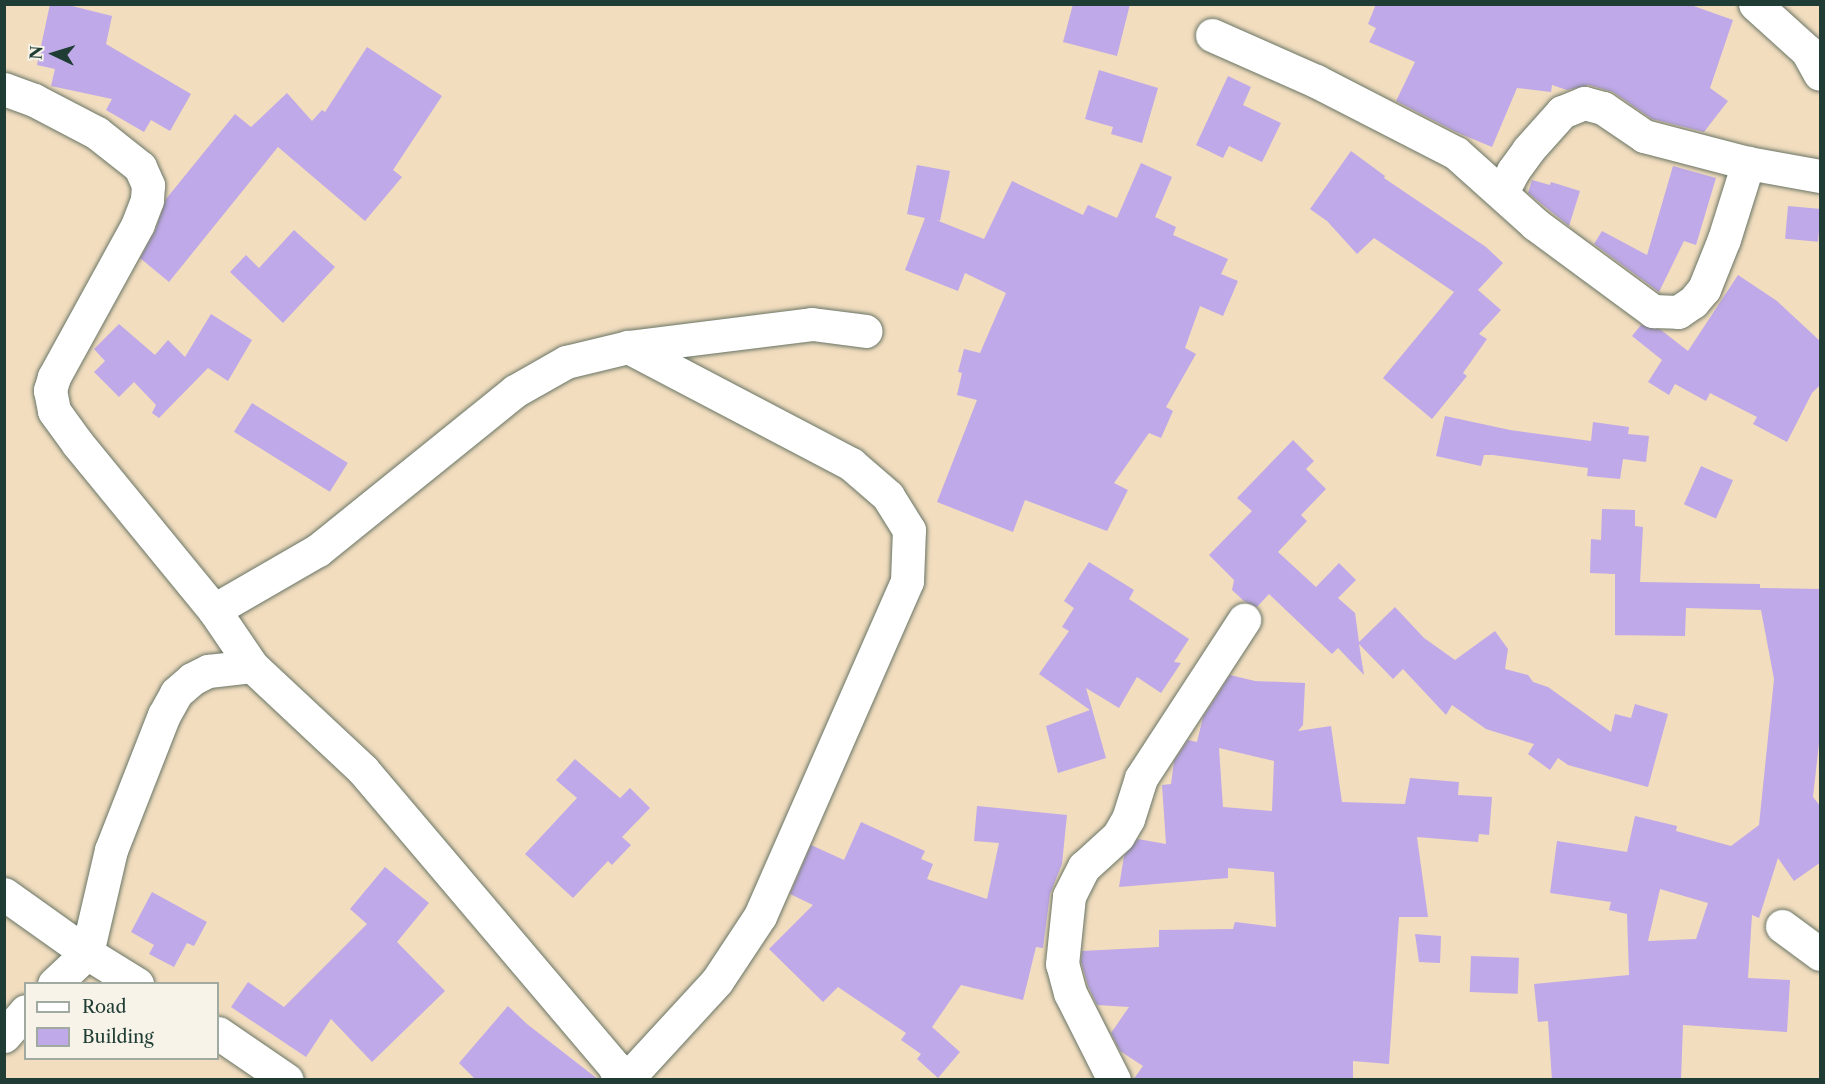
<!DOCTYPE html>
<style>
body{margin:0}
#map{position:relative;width:1825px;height:1084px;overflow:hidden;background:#f2ddbf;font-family:"Libre Caslon Text",serif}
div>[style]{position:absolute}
.building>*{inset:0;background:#bfa9e8;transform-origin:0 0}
.roads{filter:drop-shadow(0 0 2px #697565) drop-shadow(0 0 2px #697565)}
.minor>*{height:33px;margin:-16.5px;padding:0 16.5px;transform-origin:16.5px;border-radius:16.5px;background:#fff}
span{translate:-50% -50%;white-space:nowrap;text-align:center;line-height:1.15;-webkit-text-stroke:5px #f7f3e8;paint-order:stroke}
.frame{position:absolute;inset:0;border:6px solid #1f3d34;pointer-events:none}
.legend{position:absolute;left:24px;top:982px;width:195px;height:78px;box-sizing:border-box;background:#f7f3e8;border:2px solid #a1aaa0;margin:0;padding:8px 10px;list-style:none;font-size:18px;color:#1f3d34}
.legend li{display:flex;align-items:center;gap:12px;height:30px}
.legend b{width:30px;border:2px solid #a1aaa0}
.north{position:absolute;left:24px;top:24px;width:60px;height:60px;-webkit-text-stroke:4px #f7f3e8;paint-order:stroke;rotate:274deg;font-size:16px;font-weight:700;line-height:24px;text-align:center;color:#1f3d34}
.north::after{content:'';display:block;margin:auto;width:21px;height:27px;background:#1f3d34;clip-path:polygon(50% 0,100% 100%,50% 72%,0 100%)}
</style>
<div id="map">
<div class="building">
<i style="clip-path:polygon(50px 4px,64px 4px,112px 16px,106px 44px,191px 94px,170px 131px,151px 120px,144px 132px,106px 110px,112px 99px,51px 86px,55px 69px,37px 65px)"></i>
<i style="clip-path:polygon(1073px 4px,1130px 4px,1117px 56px,1063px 42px)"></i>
<i style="clip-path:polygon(1376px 4px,1688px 4px,1733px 20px,1710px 88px,1728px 101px,1704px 132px,1652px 119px,1613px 92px,1589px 85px,1567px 90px,1552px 85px,1551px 92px,1517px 88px,1492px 147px,1456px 132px,1396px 101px,1415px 62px,1369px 42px,1376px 28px,1368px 24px)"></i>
<i style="clip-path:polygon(367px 47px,442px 96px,393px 170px,402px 177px,365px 221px,278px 147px,169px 282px,140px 258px,155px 231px,166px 199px,235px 114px,251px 127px,287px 93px,312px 121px,322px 110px,325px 112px)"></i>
<i style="clip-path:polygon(1099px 70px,1158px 88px,1142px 143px,1111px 134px,1113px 127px,1085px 119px)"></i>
<i style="clip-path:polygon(1228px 76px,1251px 87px,1243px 105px,1281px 123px,1262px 162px,1229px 146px,1223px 158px,1196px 145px)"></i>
<i style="clip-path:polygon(1351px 151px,1385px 176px,1384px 178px,1486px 247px,1503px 263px,1478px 290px,1501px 310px,1479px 334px,1487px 339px,1463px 373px,1467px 376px,1432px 419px,1383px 378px,1454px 292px,1374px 238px,1357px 254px,1327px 221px,1310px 209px)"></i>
<i style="clip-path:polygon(1141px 163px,1172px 177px,1155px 217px,1176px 227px,1173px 235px,1228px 259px,1221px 274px,1238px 281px,1223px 316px,1200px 306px,1185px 348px,1196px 354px,1166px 407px,1173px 411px,1161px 438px,1149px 433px,1114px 483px,1128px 490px,1107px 531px,1025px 500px,1013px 532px,937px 502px,977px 400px,957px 395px,962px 373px,958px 372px,964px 349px,980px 353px,1006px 293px,965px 273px,958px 291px,905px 270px,925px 218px,907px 214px,917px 165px,950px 171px,940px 221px,936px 220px,984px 239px,1012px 181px,1083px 215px,1088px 205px,1117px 218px)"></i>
<i style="clip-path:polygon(1673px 166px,1716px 178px,1696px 245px,1684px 241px,1659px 292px,1594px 244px,1602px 231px,1647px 255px)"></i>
<i style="clip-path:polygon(1532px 180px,1550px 185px,1551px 182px,1580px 191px,1569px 226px,1528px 193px)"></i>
<i style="left:1788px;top:206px;width:33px;height:33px;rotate:5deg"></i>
<i style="clip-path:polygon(294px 230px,335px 267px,283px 323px,230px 272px,246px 255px,259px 268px)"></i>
<i style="clip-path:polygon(1738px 275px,1777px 301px,1821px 342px,1821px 384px,1812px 393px,1787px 442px,1753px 424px,1757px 417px,1710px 393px,1706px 401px,1675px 384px,1669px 395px,1648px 382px,1662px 360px,1632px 336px,1641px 325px,1661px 330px,1688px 351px)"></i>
<i style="clip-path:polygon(211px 314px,252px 340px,228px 381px,208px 368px,159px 418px,152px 413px,156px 405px,134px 382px,119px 397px,94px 372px,105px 361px,94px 349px,119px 324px,155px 355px,168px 340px,185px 357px)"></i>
<i style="left:252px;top:403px;width:113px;height:34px;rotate:32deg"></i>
<i style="clip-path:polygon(1445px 416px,1510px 430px,1591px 441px,1593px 422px,1629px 427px,1628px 434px,1649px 436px,1646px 462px,1623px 459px,1620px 479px,1587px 476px,1588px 468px,1493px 455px,1484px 455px,1481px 466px,1436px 456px)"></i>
<i style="clip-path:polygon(1293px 440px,1314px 461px,1306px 469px,1326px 489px,1301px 515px,1307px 521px,1278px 552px,1316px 587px,1339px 563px,1356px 580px,1338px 598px,1355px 613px,1359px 642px,1395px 607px,1424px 638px,1455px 660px,1495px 631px,1508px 649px,1505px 669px,1528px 675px,1533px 682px,1548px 687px,1611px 732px,1615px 714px,1631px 718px,1635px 704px,1668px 714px,1648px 787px,1568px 765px,1558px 758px,1550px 770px,1528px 754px,1534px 744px,1486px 729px,1452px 705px,1446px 715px,1403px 669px,1393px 679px,1359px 644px,1364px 675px,1338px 648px,1332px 654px,1269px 594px,1257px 607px,1244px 601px,1232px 590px,1234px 580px,1209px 555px,1252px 511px,1237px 498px)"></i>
<i style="left:1701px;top:466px;width:35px;height:42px;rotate:24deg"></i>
<i style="clip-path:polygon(evenodd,1602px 509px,1635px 510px,1635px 526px,1643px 527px,1640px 582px,1760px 584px,1760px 588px,1821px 589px,1821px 725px,1813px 797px,1821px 807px,1821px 862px,1794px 881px,1778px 858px,1759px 918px,1752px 915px,1748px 978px,1790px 980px,1787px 1032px,1683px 1025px,1681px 1080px,1552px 1080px,1548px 1021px,1538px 1022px,1534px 984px,1629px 975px,1627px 914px,1609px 910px,1611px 902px,1550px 893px,1557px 841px,1627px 852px,1635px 816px,1677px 826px,1676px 831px,1731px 846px,1759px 825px,1774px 679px,1761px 610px,1686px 608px,1685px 636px,1615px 635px,1615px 574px,1590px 573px,1591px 539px,1601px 540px,1602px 509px,1660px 889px,1708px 903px,1696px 939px,1648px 941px,1660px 889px)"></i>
<i style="clip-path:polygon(1089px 562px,1134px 590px,1129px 599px,1189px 639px,1174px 662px,1181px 663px,1161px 693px,1137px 677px,1119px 708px,1086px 688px,1106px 758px,1058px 773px,1046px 726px,1090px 710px,1039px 674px,1069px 631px,1062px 627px,1074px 608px,1064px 601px)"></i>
<i style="clip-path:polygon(evenodd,1230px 675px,1255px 681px,1305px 683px,1303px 725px,1298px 731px,1331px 726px,1342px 802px,1405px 804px,1410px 778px,1459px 782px,1458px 795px,1492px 797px,1489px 835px,1479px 834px,1478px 842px,1417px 837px,1428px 917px,1399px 917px,1389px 1064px,1353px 1061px,1353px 1080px,1133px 1080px,1143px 1066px,1120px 1051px,1111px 1033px,1129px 1007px,1097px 1005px,1088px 986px,1081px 962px,1082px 951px,1159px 947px,1159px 930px,1233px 929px,1235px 922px,1276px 927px,1274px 872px,1228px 868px,1228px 878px,1119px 887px,1124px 856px,1138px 839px,1166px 844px,1162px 785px,1171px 784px,1174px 761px,1188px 740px,1197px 742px,1203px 717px,1230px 675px,1219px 748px,1274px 761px,1272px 811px,1223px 807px,1219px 748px)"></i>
<i style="clip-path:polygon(575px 759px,620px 798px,630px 788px,650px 808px,622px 837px,631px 845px,612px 865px,608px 861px,573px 898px,525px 854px,577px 798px,556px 780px)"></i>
<i style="clip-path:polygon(977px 806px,1067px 815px,1062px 864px,1050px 894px,1043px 948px,1036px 947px,1023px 1000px,961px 985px,932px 1027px,960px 1052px,938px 1078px,917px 1059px,921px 1054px,901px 1040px,906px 1033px,838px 987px,823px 1002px,769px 949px,813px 905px,790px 894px,811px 845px,844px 860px,861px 822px,925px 851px,921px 859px,933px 864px,927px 879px,987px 899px,999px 843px,974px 841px)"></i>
<i style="clip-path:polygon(385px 867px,429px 903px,397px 942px,445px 991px,372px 1062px,331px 1019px,306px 1057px,231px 1007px,248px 982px,284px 1007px,367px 924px,350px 909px)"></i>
<i style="clip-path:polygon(152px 892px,207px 922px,194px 946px,187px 943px,174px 967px,149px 954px,154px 945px,131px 932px)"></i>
<i style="clip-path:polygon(1415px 934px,1441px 936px,1440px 963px,1419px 962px)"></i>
<i style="left:1471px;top:956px;width:48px;height:36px;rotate:2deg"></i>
<i style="clip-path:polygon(508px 1006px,527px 1024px,599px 1080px,476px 1080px,459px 1063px)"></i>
</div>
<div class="roads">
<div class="minor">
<i style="left:1755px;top:4px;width:70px;rotate:42.1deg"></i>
<i style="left:1807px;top:51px;width:26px;rotate:61deg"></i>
<i style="left:1212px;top:35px;width:114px;rotate:23.9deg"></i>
<i style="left:1316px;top:81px;width:157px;rotate:27.2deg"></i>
<i style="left:1456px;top:153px;width:106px;rotate:41.9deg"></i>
<i style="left:1535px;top:224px;width:147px;rotate:36.4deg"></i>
<i style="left:1653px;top:311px;width:25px;rotate:2deg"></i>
<i style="left:1678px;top:312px;width:18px;rotate:-34deg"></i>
<i style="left:1693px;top:302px;width:17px;rotate:-50deg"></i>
<i style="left:1704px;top:289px;width:54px;rotate:-68.2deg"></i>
<i style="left:1724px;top:239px;width:80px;rotate:-72.5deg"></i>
<i style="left:4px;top:89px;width:32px;rotate:20deg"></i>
<i style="left:34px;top:100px;width:71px;rotate:27.6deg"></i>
<i style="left:97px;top:133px;width:55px;rotate:38.3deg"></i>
<i style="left:140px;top:167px;width:20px;rotate:66deg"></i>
<i style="left:148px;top:185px;width:15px;rotate:94deg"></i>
<i style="left:147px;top:200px;width:26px;rotate:111deg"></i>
<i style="left:138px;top:224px;width:175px;rotate:118.8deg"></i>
<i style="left:54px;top:377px;width:14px;rotate:107deg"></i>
<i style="left:50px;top:390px;width:21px;rotate:79deg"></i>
<i style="left:54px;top:411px;width:41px;rotate:54deg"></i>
<i style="left:78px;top:444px;width:215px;rotate:50.7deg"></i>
<i style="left:214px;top:610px;width:68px;rotate:55.8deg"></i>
<i style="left:252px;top:666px;width:152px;rotate:43.1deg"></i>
<i style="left:363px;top:770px;width:388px;rotate:49.7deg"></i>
<i style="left:614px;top:1066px;width:15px;rotate:67deg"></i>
<i style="left:1502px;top:192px;width:24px;rotate:-62deg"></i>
<i style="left:1513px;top:171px;width:26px;rotate:-54deg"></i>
<i style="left:1528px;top:150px;width:51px;rotate:-48.2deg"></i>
<i style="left:1562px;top:112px;width:24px;rotate:-22deg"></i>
<i style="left:1584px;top:103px;width:20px;rotate:15deg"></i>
<i style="left:1603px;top:108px;width:50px;rotate:34.3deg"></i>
<i style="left:1644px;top:136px;width:107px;rotate:14.6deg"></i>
<i style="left:1748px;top:163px;width:73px;rotate:10.2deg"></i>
<i style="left:214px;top:610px;width:120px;rotate:-30deg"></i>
<i style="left:318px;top:550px;width:253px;rotate:-38.9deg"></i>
<i style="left:515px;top:391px;width:59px;rotate:-29.6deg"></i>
<i style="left:566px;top:362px;width:64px;rotate:-13.6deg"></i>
<i style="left:628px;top:347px;width:185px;rotate:-7.1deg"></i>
<i style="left:812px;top:324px;width:54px;rotate:7.4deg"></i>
<i style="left:4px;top:894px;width:102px;rotate:35.4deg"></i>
<i style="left:87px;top:953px;width:59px;rotate:31.8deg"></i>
<i style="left:1782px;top:926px;width:47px;rotate:36.4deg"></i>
<i style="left:54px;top:984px;width:45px;rotate:-43.2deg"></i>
<i style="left:87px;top:953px;width:106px;rotate:-76.9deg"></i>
<i style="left:111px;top:850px;width:145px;rotate:-68.6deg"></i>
<i style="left:164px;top:715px;width:25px;rotate:-61deg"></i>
<i style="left:176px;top:693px;width:21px;rotate:-41deg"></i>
<i style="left:192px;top:679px;width:18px;rotate:-27deg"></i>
<i style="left:208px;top:671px;width:44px;rotate:-6.5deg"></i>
<i style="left:218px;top:1033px;width:83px;rotate:34.3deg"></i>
<i style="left:4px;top:1036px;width:33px;rotate:-49deg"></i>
<i style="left:626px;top:1080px;width:134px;rotate:-47.4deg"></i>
<i style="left:717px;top:981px;width:78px;rotate:-56.5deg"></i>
<i style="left:760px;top:916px;width:366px;rotate:-66.3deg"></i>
<i style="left:907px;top:581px;width:51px;rotate:-87.8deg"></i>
<i style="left:909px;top:530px;width:40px;rotate:-122deg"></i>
<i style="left:888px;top:496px;width:49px;rotate:-139.1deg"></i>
<i style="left:851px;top:464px;width:252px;rotate:-152.3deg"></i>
<i style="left:1114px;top:1080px;width:97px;rotate:-116.8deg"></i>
<i style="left:1070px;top:993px;width:30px;rotate:-105deg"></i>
<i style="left:1062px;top:964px;width:68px;rotate:-84.1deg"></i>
<i style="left:1069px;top:896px;width:33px;rotate:-63deg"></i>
<i style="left:1084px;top:867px;width:46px;rotate:-42.4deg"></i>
<i style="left:1118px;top:836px;width:20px;rotate:-60deg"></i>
<i style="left:1128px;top:819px;width:43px;rotate:-72.4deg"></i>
<i style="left:1141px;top:778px;width:189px;rotate:-56.9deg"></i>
</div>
</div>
<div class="frame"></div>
<ul class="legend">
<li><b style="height:8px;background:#fff"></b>Road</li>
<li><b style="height:16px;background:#bfa9e8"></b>Building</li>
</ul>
<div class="north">N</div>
</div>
